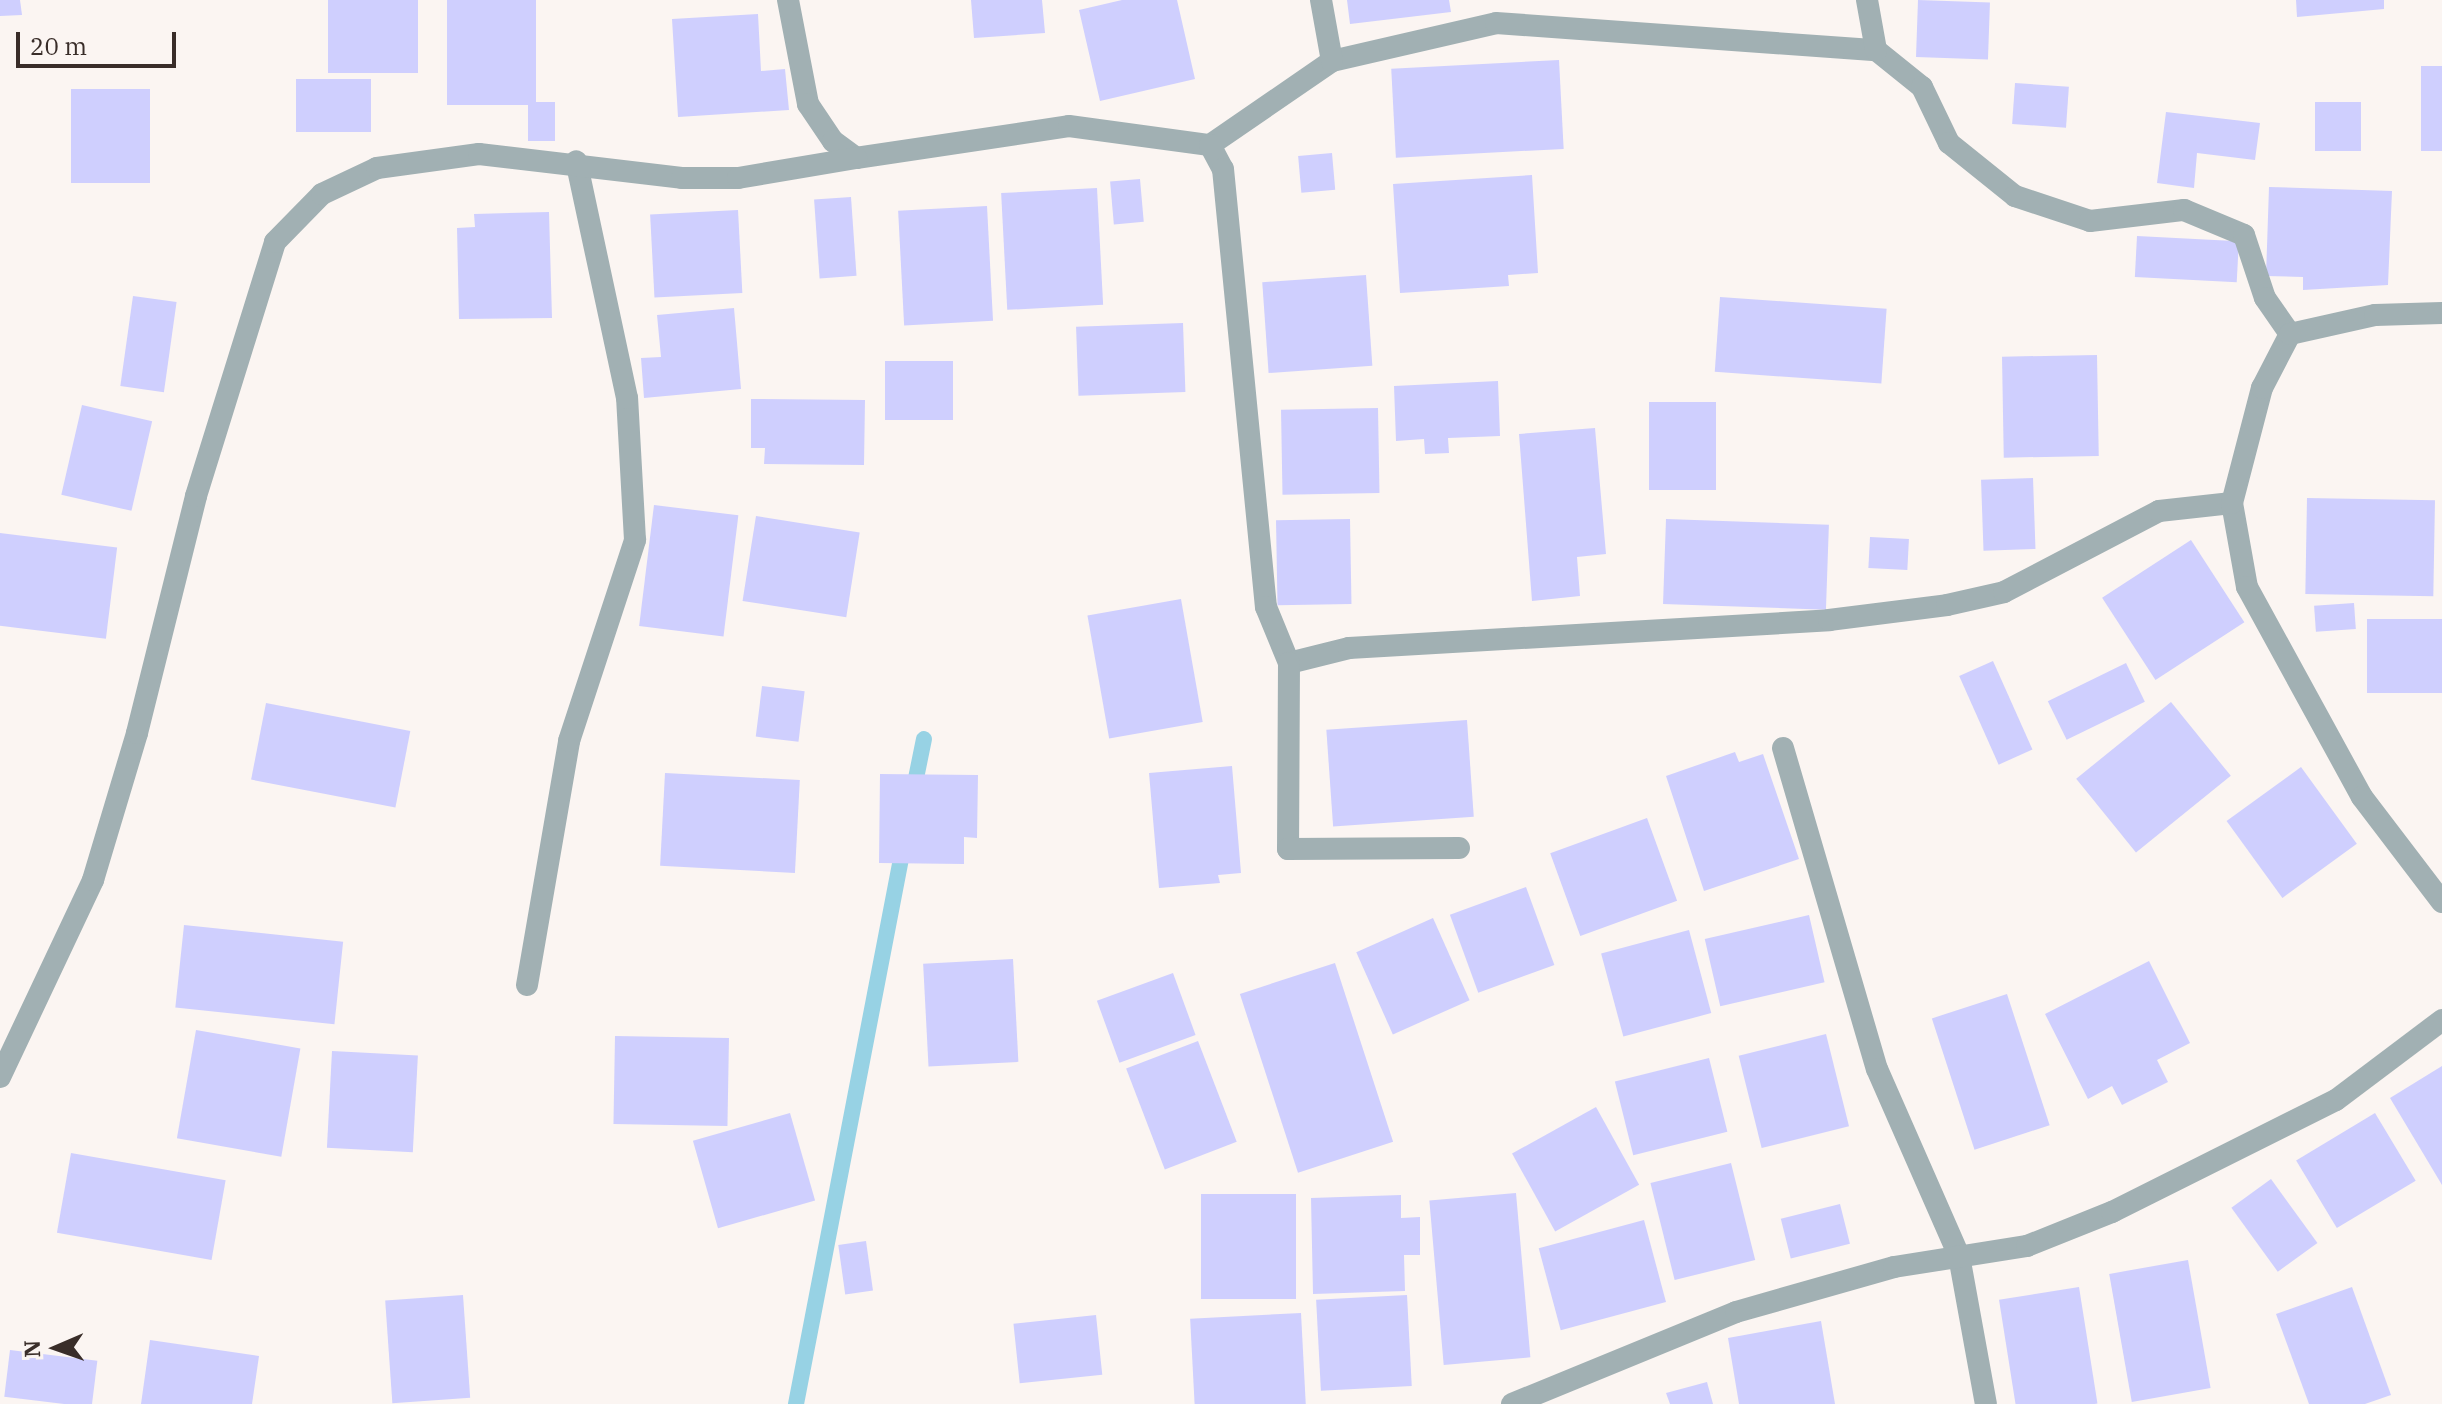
<!DOCTYPE html>
<style>
body{margin:0}
#map{position:relative;width:2442px;height:1404px;overflow:hidden;background:#fbf5f2;font-family:"IBM Plex Serif",serif}
div>[style]{position:absolute}
.stream>*{height:16px;margin:-8px;padding:0 8px;transform-origin:8px;border-radius:8px;background:#97d2e4}
.building>*{inset:0;background:#cfcffe;transform-origin:0 0}
.minor>*{height:22px;margin:-11px;padding:0 11px;transform-origin:11px;border-radius:11px;background:#a1b0b3}
span{translate:-50% -50%;white-space:nowrap;text-align:center;line-height:1.15;-webkit-text-stroke:7px #fbf5f2;paint-order:stroke}
.north{position:absolute;left:16px;top:1308px;width:80px;height:80px;-webkit-text-stroke:6px #fbf5f2;paint-order:stroke;rotate:268deg;font-size:22px;font-weight:700;line-height:32px;text-align:center;color:#392d29}
.north::after{content:'';display:block;margin:auto;width:28px;height:36px;background:#392d29;clip-path:polygon(50% 0,100% 100%,50% 72%,0 100%)}
.scale{position:absolute;left:16px;top:32px;width:160px;height:36px;box-sizing:border-box;border:4px solid #392d29;border-top:0;padding-left:10px;font-size:24px;line-height:28px;white-space:nowrap;color:#392d29;-webkit-text-stroke:6px #fbf5f2;paint-order:stroke}
</style>
<div id="map">
<div class="stream">
<i style="left:913px;top:793px;width:55px;rotate:-78.5deg"></i>
<i style="left:796px;top:1404px;width:571px;rotate:-79.1deg"></i>
</div>
<div class="building">
<i style="clip-path:polygon(0 0,20px 0,22px 15px,0 16px)"></i>
<i style="left:328px;top:0;width:90px;height:73px"></i>
<i style="left:447px;top:0;width:89px;height:105px"></i>
<i style="clip-path:polygon(971px 0,1042px 0,1045px 33px,974px 38px)"></i>
<i style="clip-path:polygon(1122px 0,1177px 0,1195px 79px,1100px 101px,1079px 10px)"></i>
<i style="clip-path:polygon(1347px 0,1449px 0,1451px 12px,1350px 24px)"></i>
<i style="left:1918px;top:0;width:72px;height:57px;rotate:2deg"></i>
<i style="clip-path:polygon(2296px 0,2384px 0,2384px 9px,2297px 17px)"></i>
<i style="clip-path:polygon(758px 14px,761px 71px,785px 69px,789px 110px,678px 117px,672px 19px)"></i>
<i style="left:1559px;top:60px;width:89px;height:168px;rotate:87deg"></i>
<i style="left:2421px;top:66px;width:21px;height:85px"></i>
<i style="left:371px;top:79px;width:53px;height:75px;rotate:90deg"></i>
<i style="left:2015px;top:83px;width:54px;height:41px;rotate:4deg"></i>
<i style="left:71px;top:89px;width:79px;height:94px"></i>
<i style="left:528px;top:102px;width:27px;height:39px"></i>
<i style="left:2315px;top:102px;width:46px;height:49px"></i>
<i style="clip-path:polygon(2166px 112px,2260px 123px,2255px 160px,2197px 153px,2194px 188px,2157px 183px)"></i>
<i style="left:1332px;top:153px;width:37px;height:34px;rotate:85deg"></i>
<i style="clip-path:polygon(1532px 175px,1538px 273px,1508px 275px,1509px 286px,1400px 293px,1393px 184px)"></i>
<i style="left:1140px;top:179px;width:43px;height:30px;rotate:85deg"></i>
<i style="clip-path:polygon(2269px 187px,2392px 191px,2388px 285px,2303px 290px,2303px 277px,2266px 276px)"></i>
<i style="left:1097px;top:188px;width:117px;height:96px;rotate:87deg"></i>
<i style="left:851px;top:197px;width:79px;height:37px;rotate:86deg"></i>
<i style="left:987px;top:206px;width:115px;height:89px;rotate:87deg"></i>
<i style="left:738px;top:210px;width:83px;height:88px;rotate:87deg"></i>
<i style="clip-path:polygon(549px 212px,552px 318px,459px 319px,457px 228px,475px 227px,474px 214px)"></i>
<i style="left:2137px;top:236px;width:102px;height:41px;rotate:3deg"></i>
<i style="left:1366px;top:275px;width:91px;height:104px;rotate:86deg"></i>
<i style="left:133px;top:296px;width:44px;height:91px;rotate:8deg"></i>
<i style="left:1720px;top:297px;width:167px;height:75px;rotate:4deg"></i>
<i style="clip-path:polygon(734px 308px,741px 389px,644px 398px,641px 358px,661px 357px,657px 315px)"></i>
<i style="left:1183px;top:323px;width:69px;height:107px;rotate:88deg"></i>
<i style="left:2097px;top:355px;width:101px;height:95px;rotate:89deg"></i>
<i style="left:885px;top:361px;width:68px;height:59px"></i>
<i style="clip-path:polygon(1498px 381px,1500px 436px,1448px 438px,1449px 453px,1425px 454px,1424px 439px,1396px 441px,1394px 386px)"></i>
<i style="clip-path:polygon(751px 399px,865px 400px,864px 465px,764px 464px,765px 448px,751px 448px)"></i>
<i style="left:1649px;top:402px;width:67px;height:88px"></i>
<i style="left:82px;top:405px;width:72px;height:92px;rotate:13deg"></i>
<i style="left:1378px;top:408px;width:85px;height:97px;rotate:89deg"></i>
<i style="clip-path:polygon(1595px 428px,1606px 554px,1577px 557px,1580px 596px,1532px 601px,1519px 434px)"></i>
<i style="left:2033px;top:478px;width:71px;height:52px;rotate:88deg"></i>
<i style="left:2307px;top:498px;width:128px;height:96px;rotate:1deg"></i>
<i style="left:654px;top:505px;width:85px;height:122px;rotate:7deg"></i>
<i style="left:756px;top:516px;width:105px;height:86px;rotate:9deg"></i>
<i style="left:1350px;top:519px;width:85px;height:74px;rotate:89deg"></i>
<i style="left:1666px;top:519px;width:163px;height:85px;rotate:2deg"></i>
<i style="left:0;top:533px;width:118px;height:92px;rotate:7deg"></i>
<i style="left:1870px;top:537px;width:39px;height:31px;rotate:3deg"></i>
<i style="left:2191px;top:540px;width:98px;height:106px;rotate:57deg"></i>
<i style="left:1181px;top:599px;width:125px;height:95px;rotate:80deg"></i>
<i style="left:2354px;top:603px;width:26px;height:40px;rotate:86deg"></i>
<i style="left:2442px;top:619px;width:74px;height:75px;rotate:90deg"></i>
<i style="left:1993px;top:661px;width:97px;height:37px;rotate:66deg"></i>
<i style="left:2126px;top:663px;width:43px;height:87px;rotate:64deg"></i>
<i style="left:762px;top:686px;width:43px;height:51px;rotate:7deg"></i>
<i style="left:2171px;top:702px;width:95px;height:122px;rotate:51deg"></i>
<i style="left:266px;top:703px;width:147px;height:78px;rotate:11deg"></i>
<i style="left:1467px;top:720px;width:97px;height:141px;rotate:86deg"></i>
<i style="clip-path:polygon(1735px 752px,1739px 762px,1763px 754px,1799px 859px,1704px 891px,1666px 776px)"></i>
<i style="clip-path:polygon(1232px 766px,1241px 873px,1218px 875px,1220px 883px,1159px 888px,1149px 773px)"></i>
<i style="left:2301px;top:767px;width:95px;height:92px;rotate:54deg"></i>
<i style="left:665px;top:773px;width:135px;height:93px;rotate:3deg"></i>
<i style="clip-path:polygon(880px 774px,978px 775px,977px 838px,964px 837px,964px 864px,879px 863px)"></i>
<i style="left:1647px;top:818px;width:88px;height:103px;rotate:70deg"></i>
<i style="left:1526px;top:887px;width:83px;height:81px;rotate:70deg"></i>
<i style="left:1809px;top:915px;width:69px;height:107px;rotate:77deg"></i>
<i style="left:1433px;top:918px;width:90px;height:84px;rotate:66deg"></i>
<i style="left:184px;top:925px;width:160px;height:83px;rotate:6deg"></i>
<i style="left:1689px;top:930px;width:86px;height:91px;rotate:75deg"></i>
<i style="left:1013px;top:959px;width:103px;height:90px;rotate:87deg"></i>
<i style="clip-path:polygon(2149px 961px,2190px 1043px,2157px 1060px,2168px 1082px,2122px 1105px,2112px 1086px,2088px 1099px,2045px 1014px)"></i>
<i style="left:1335px;top:963px;width:188px;height:100px;rotate:72deg"></i>
<i style="left:1173px;top:973px;width:66px;height:81px;rotate:70deg"></i>
<i style="left:2007px;top:994px;width:138px;height:79px;rotate:72deg"></i>
<i style="left:196px;top:1030px;width:106px;height:110px;rotate:10deg"></i>
<i style="left:1826px;top:1034px;width:95px;height:90px;rotate:76deg"></i>
<i style="left:615px;top:1036px;width:114px;height:88px;rotate:1deg"></i>
<i style="left:1198px;top:1041px;width:108px;height:77px;rotate:69deg"></i>
<i style="left:332px;top:1051px;width:86px;height:97px;rotate:3deg"></i>
<i style="left:1709px;top:1058px;width:76px;height:97px;rotate:76deg"></i>
<i style="clip-path:polygon(2442px 1066px,2442px 1185px,2390px 1098px)"></i>
<i style="left:1596px;top:1107px;width:89px;height:96px;rotate:61deg"></i>
<i style="left:790px;top:1113px;width:91px;height:101px;rotate:74deg"></i>
<i style="left:2375px;top:1113px;width:79px;height:92px;rotate:59deg"></i>
<i style="left:71px;top:1153px;width:157px;height:81px;rotate:10deg"></i>
<i style="left:1731px;top:1163px;width:100px;height:83px;rotate:76deg"></i>
<i style="left:2271px;top:1179px;width:79px;height:49px;rotate:54deg"></i>
<i style="left:1516px;top:1193px;width:165px;height:87px;rotate:85deg"></i>
<i style="left:1201px;top:1194px;width:95px;height:105px"></i>
<i style="clip-path:polygon(1401px 1195px,1401px 1218px,1420px 1217px,1420px 1255px,1404px 1255px,1405px 1291px,1313px 1294px,1311px 1198px)"></i>
<i style="left:1840px;top:1204px;width:41px;height:61px;rotate:76deg"></i>
<i style="left:1644px;top:1220px;width:85px;height:109px;rotate:75deg"></i>
<i style="left:866px;top:1241px;width:50px;height:28px;rotate:82deg"></i>
<i style="left:2188px;top:1260px;width:130px;height:80px;rotate:80deg"></i>
<i style="left:2079px;top:1287px;width:118px;height:81px;rotate:81deg"></i>
<i style="clip-path:polygon(2352px 1287px,2391px 1395px,2365px 1404px,2309px 1404px,2276px 1314px)"></i>
<i style="left:463px;top:1295px;width:103px;height:78px;rotate:86deg"></i>
<i style="left:1407px;top:1295px;width:91px;height:91px;rotate:87deg"></i>
<i style="left:1301px;top:1313px;width:91px;height:111px;rotate:87deg"></i>
<i style="left:1096px;top:1315px;width:60px;height:83px;rotate:84deg"></i>
<i style="clip-path:polygon(1821px 1321px,1835px 1404px,1739px 1404px,1728px 1338px)"></i>
<i style="clip-path:polygon(150px 1340px,259px 1356px,252px 1404px,141px 1404px)"></i>
<i style="left:10px;top:1350px;width:88px;height:47px;rotate:7deg"></i>
<i style="clip-path:polygon(1707px 1382px,1713px 1404px,1670px 1404px,1666px 1393px)"></i>
</div>
<div class="minor">
<i style="left:788px;top:0;width:106px;rotate:79.1deg"></i>
<i style="left:808px;top:104px;width:45px;rotate:56deg"></i>
<i style="left:833px;top:141px;width:29px;rotate:36deg"></i>
<i style="left:856px;top:158px;width:215px;rotate:-8.5deg"></i>
<i style="left:1069px;top:126px;width:142px;rotate:7.7deg"></i>
<i style="left:1210px;top:145px;width:148px;rotate:-34.5deg"></i>
<i style="left:1332px;top:61px;width:168px;rotate:-13deg"></i>
<i style="left:1496px;top:23px;width:381px;rotate:4.1deg"></i>
<i style="left:1876px;top:50px;width:59px;rotate:38.8deg"></i>
<i style="left:1922px;top:87px;width:62px;rotate:64.3deg"></i>
<i style="left:1949px;top:143px;width:85px;rotate:38.8deg"></i>
<i style="left:2015px;top:196px;width:79px;rotate:18.4deg"></i>
<i style="left:2090px;top:221px;width:95px;rotate:-6.7deg"></i>
<i style="left:2184px;top:210px;width:65px;rotate:22.6deg"></i>
<i style="left:2244px;top:235px;width:66px;rotate:71.6deg"></i>
<i style="left:2265px;top:298px;width:44px;rotate:55.2deg"></i>
<i style="left:1321px;top:0;width:62px;rotate:79.8deg"></i>
<i style="left:1867px;top:0;width:51px;rotate:79.8deg"></i>
<i style="left:1210px;top:145px;width:27px;rotate:62deg"></i>
<i style="left:1223px;top:169px;width:440px;rotate:84.4deg"></i>
<i style="left:1266px;top:607px;width:61px;rotate:67.7deg"></i>
<i style="left:1289px;top:663px;width:62px;rotate:-14deg"></i>
<i style="left:1349px;top:648px;width:481px;rotate:-3.3deg"></i>
<i style="left:1829px;top:620px;width:119px;rotate:-7.2deg"></i>
<i style="left:1947px;top:605px;width:58px;rotate:-12.8deg"></i>
<i style="left:2004px;top:592px;width:175px;rotate:-27.6deg"></i>
<i style="left:2159px;top:511px;width:73px;rotate:-6.3deg"></i>
<i style="left:2232px;top:503px;width:85px;rotate:79.9deg"></i>
<i style="left:2247px;top:587px;width:239px;rotate:61.3deg"></i>
<i style="left:2362px;top:797px;width:132px;rotate:52.7deg"></i>
<i style="left:2232px;top:503px;width:119px;rotate:-75.4deg"></i>
<i style="left:2262px;top:388px;width:61px;rotate:-62.6deg"></i>
<i style="left:2290px;top:334px;width:87px;rotate:-12.6deg"></i>
<i style="left:2375px;top:315px;width:67px;rotate:-1.7deg"></i>
<i style="left:1289px;top:663px;width:186px;rotate:90.3deg"></i>
<i style="left:1288px;top:849px;width:171px;rotate:-0.3deg"></i>
<i style="left:1783px;top:748px;width:334px;rotate:73.7deg"></i>
<i style="left:1877px;top:1069px;width:204px;rotate:66.3deg"></i>
<i style="left:1959px;top:1256px;width:150px;rotate:79.7deg"></i>
<i style="left:527px;top:985px;width:248px;rotate:-80.2deg"></i>
<i style="left:569px;top:741px;width:212px;rotate:-71.8deg"></i>
<i style="left:635px;top:540px;width:142px;rotate:-93.2deg"></i>
<i style="left:627px;top:398px;width:242px;rotate:-102.1deg"></i>
<i style="left:0;top:1077px;width:218px;rotate:-64.7deg"></i>
<i style="left:93px;top:880px;width:153px;rotate:-73.3deg"></i>
<i style="left:137px;top:733px;width:244px;rotate:-76deg"></i>
<i style="left:196px;top:496px;width:266px;rotate:-72.7deg"></i>
<i style="left:275px;top:242px;width:67px;rotate:-45.6deg"></i>
<i style="left:322px;top:194px;width:61px;rotate:-25.3deg"></i>
<i style="left:377px;top:168px;width:103px;rotate:-7.8deg"></i>
<i style="left:479px;top:154px;width:204px;rotate:6.7deg"></i>
<i style="left:682px;top:178px;width:56px"></i>
<i style="left:738px;top:178px;width:120px;rotate:-9.6deg"></i>
<i style="left:1512px;top:1404px;width:242px;rotate:-22.3deg"></i>
<i style="left:1736px;top:1312px;width:164px;rotate:-15.9deg"></i>
<i style="left:1894px;top:1267px;width:135px;rotate:-9deg"></i>
<i style="left:2027px;top:1246px;width:92px;rotate:-21.8deg"></i>
<i style="left:2112px;top:1212px;width:250px;rotate:-26.6deg"></i>
<i style="left:2336px;top:1100px;width:133px;rotate:-37deg"></i>
</div>
<div class="north">N</div>
<div class="scale">20 m</div>
</div>
